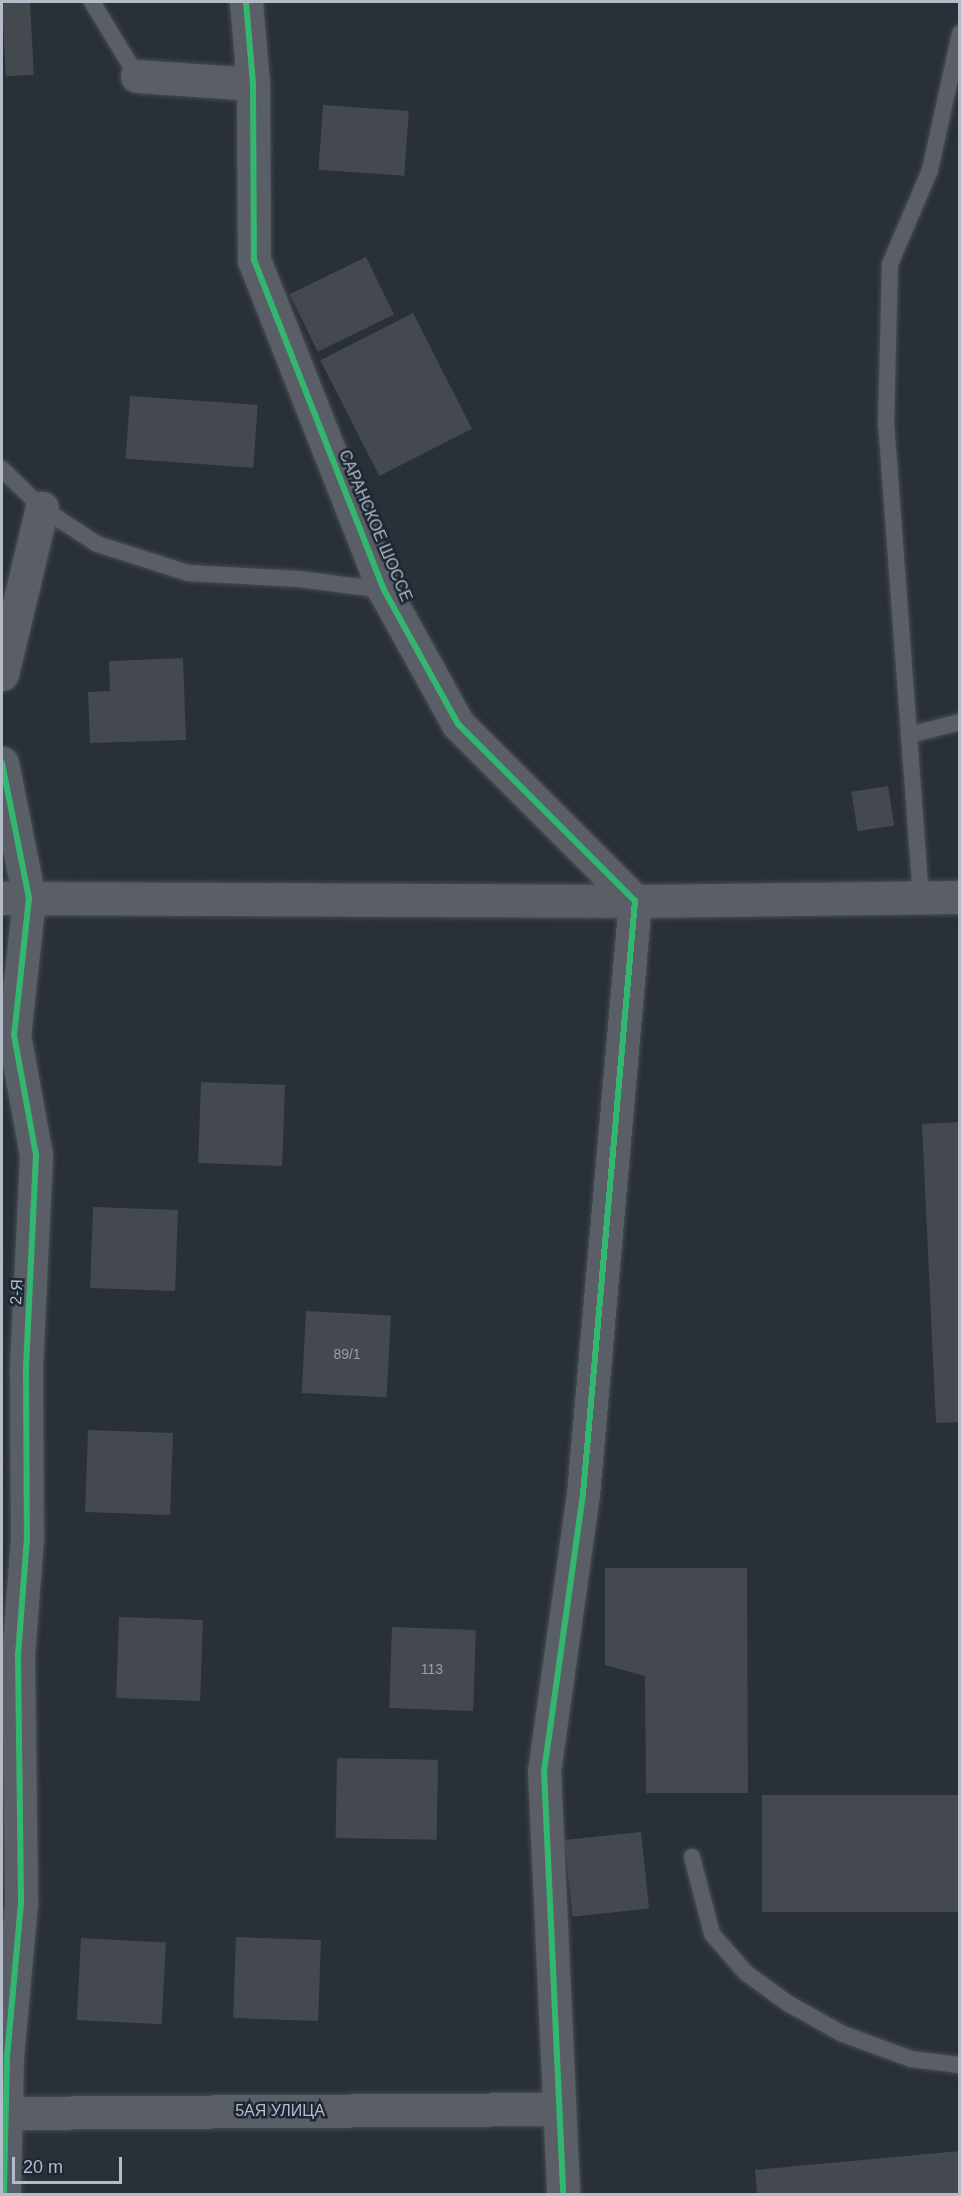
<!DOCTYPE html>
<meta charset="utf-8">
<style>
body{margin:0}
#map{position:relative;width:961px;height:2196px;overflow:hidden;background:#2a3038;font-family:Arial,sans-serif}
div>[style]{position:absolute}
.building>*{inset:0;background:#444950;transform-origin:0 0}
.roads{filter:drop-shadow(0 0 2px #484c53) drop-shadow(0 0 2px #484c53)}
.lane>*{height:16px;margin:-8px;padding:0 8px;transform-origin:8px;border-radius:8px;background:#5a5e66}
.street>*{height:33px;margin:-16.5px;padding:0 16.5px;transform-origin:16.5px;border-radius:16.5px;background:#5a5e66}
.cycleway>*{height:6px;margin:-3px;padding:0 3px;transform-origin:3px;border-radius:3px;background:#33b770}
span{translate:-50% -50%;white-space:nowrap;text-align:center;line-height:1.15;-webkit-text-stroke:5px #1d2633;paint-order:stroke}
.number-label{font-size:14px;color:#989fab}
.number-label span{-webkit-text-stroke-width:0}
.street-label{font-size:16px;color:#b4bcc9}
.frame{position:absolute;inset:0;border:3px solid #b4bcc9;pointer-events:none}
.scale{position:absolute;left:12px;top:2157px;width:110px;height:27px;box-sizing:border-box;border:3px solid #b4bcc9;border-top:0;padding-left:8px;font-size:18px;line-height:21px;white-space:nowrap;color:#b4bcc9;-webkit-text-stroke:4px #1d2633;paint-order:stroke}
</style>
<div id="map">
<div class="building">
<i style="left:30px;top:2px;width:73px;height:28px;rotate:87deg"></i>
<i style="left:323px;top:105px;width:86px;height:65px;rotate:4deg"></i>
<i style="left:366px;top:257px;width:64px;height:85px;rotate:64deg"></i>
<i style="left:413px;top:313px;width:130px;height:104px;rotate:63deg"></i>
<i style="left:130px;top:396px;width:128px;height:63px;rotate:4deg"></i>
<i style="clip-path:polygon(183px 658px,186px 740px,90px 743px,88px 692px,110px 691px,109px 661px)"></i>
<i style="left:888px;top:786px;width:40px;height:37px;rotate:81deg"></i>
<i style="left:201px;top:1082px;width:84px;height:81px;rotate:2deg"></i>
<i style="clip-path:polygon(960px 1122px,960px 1422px,936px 1423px,922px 1124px)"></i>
<i style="left:93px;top:1207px;width:85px;height:81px;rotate:2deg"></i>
<i style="left:306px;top:1311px;width:85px;height:82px;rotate:3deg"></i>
<i style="left:88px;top:1430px;width:85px;height:82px;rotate:2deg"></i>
<i style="clip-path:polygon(605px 1568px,747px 1568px,748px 1793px,646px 1793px,645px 1676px,605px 1665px)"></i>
<i style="left:119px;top:1617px;width:84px;height:81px;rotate:2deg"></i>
<i style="left:392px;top:1627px;width:84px;height:81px;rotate:2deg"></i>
<i style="left:337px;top:1758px;width:101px;height:80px;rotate:1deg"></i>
<i style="left:959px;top:1795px;width:117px;height:197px;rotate:90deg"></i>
<i style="left:641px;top:1832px;width:77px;height:77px;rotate:84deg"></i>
<i style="left:236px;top:1937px;width:85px;height:81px;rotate:2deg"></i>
<i style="left:81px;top:1938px;width:85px;height:82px;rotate:3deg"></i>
<i style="clip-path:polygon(960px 2151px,960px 2194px,757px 2194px,755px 2170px)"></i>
</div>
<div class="roads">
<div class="lane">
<i style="left:92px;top:2px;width:87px;rotate:58.7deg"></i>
<i style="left:2px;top:469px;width:56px;rotate:44.3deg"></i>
<i style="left:42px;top:508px;width:66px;rotate:33.2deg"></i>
<i style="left:97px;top:544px;width:96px;rotate:17.7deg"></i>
<i style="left:188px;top:573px;width:111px;rotate:3.1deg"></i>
<i style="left:299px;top:579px;width:86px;rotate:7.4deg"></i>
<i style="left:909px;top:735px;width:53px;rotate:-14.3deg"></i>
<i style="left:921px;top:898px;width:473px;rotate:-94.2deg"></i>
<i style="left:886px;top:426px;width:162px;rotate:-88.6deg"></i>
<i style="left:890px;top:264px;width:102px;rotate:-66.9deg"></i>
<i style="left:930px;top:170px;width:140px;rotate:-77.6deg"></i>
<i style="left:692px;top:1857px;width:80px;rotate:75.4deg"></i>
<i style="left:712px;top:1934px;width:52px;rotate:48.9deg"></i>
<i style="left:746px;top:1973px;width:53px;rotate:35.8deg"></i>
<i style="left:789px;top:2004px;width:62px;rotate:29.1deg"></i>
<i style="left:843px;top:2034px;width:72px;rotate:20.2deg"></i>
<i style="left:911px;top:2059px;width:49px;rotate:7deg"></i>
</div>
<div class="street">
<i style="left:246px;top:2px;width:82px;rotate:85.1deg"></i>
<i style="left:253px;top:84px;width:176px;rotate:89.7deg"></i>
<i style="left:254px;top:260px;width:355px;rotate:68.5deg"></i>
<i style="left:384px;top:590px;width:153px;rotate:61.1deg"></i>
<i style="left:458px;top:724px;width:250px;rotate:45deg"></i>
<i style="left:635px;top:901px;width:595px;rotate:95.01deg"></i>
<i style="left:583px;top:1494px;width:279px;rotate:98deg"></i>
<i style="left:544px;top:1770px;width:424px;rotate:87.4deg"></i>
<i style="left:137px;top:76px;width:116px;rotate:3.9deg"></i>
<i style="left:2px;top:674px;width:171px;rotate:-76.5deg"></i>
<i style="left:2px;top:763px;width:138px;rotate:78.7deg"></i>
<i style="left:29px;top:898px;width:138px;rotate:96.2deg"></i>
<i style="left:14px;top:1035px;width:122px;rotate:79.6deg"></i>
<i style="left:36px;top:1155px;width:213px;rotate:92.7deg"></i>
<i style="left:26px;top:1368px;width:170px;rotate:89.7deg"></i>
<i style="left:27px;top:1538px;width:117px;rotate:94.4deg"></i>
<i style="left:18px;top:1655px;width:248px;rotate:89.3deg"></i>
<i style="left:21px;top:1903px;width:155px;rotate:95.2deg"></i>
<i style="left:7px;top:2057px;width:137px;rotate:91.3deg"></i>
<i style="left:2px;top:898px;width:633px;rotate:0.27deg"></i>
<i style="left:635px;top:901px;width:325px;rotate:-0.7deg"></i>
<i style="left:2px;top:2113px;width:557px;rotate:-0.41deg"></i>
</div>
</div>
<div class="cycleway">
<i style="left:246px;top:2px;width:82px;rotate:85.1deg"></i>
<i style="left:253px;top:84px;width:176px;rotate:89.7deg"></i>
<i style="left:254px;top:260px;width:355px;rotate:68.5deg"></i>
<i style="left:384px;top:590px;width:153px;rotate:61.1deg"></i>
<i style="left:458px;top:724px;width:250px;rotate:45deg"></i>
<i style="left:635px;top:901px;width:595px;rotate:95.01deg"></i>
<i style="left:583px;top:1494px;width:279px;rotate:98deg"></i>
<i style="left:544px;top:1770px;width:424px;rotate:87.4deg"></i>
<i style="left:2px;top:763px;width:138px;rotate:78.7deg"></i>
<i style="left:29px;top:898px;width:138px;rotate:96.2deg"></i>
<i style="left:14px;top:1035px;width:122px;rotate:79.6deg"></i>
<i style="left:36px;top:1155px;width:213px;rotate:92.7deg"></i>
<i style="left:26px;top:1368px;width:170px;rotate:89.7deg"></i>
<i style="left:27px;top:1538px;width:117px;rotate:94.4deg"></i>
<i style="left:18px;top:1655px;width:248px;rotate:89.3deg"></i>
<i style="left:21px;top:1903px;width:155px;rotate:95.2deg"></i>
<i style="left:7px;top:2057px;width:137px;rotate:91.3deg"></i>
</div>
<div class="number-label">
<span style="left:347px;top:1354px">89/1</span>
<span style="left:432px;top:1669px">113</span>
</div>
<div class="street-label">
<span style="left:375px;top:526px;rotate:67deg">САРАНСКОЕ ШОССЕ</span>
<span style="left:17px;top:1292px;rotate:-87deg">2-Я</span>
<span style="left:280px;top:2111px">5АЯ УЛИЦА</span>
</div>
<div class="frame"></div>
<div class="scale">20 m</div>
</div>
